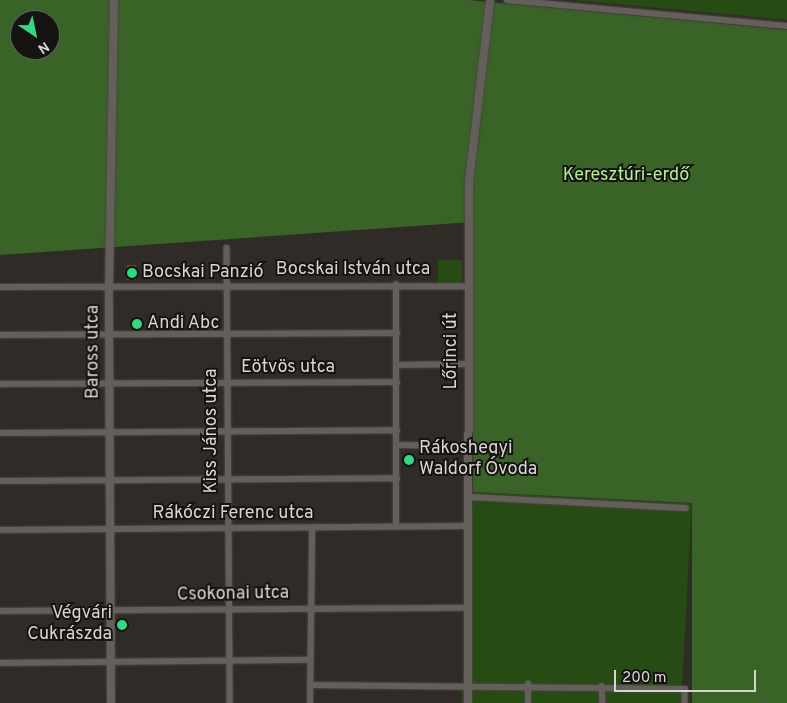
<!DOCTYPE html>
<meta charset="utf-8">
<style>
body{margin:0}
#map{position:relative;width:787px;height:703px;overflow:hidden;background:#302b27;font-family:Overpass,sans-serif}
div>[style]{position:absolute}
.green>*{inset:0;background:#264b13;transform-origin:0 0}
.forest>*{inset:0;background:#3a6327}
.building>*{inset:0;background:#6d4618;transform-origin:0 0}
.roads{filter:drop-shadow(0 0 1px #4a4642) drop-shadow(0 0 1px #4a4642)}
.street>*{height:5.5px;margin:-2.75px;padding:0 2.75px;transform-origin:2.75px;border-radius:2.75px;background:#645f5a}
.secondary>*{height:8px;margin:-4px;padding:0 4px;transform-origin:4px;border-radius:4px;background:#645f5a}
.dots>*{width:14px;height:14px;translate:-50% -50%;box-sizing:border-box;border:2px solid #161412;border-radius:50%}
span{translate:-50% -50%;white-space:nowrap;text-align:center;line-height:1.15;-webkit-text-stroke:4px #161412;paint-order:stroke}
.park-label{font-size:18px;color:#b1ee97}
.street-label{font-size:18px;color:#d7d4d1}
.poi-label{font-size:18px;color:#d7d4d1}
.left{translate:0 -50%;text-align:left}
.right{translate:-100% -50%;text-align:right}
.north{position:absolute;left:10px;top:10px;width:50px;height:50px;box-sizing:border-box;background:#161412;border:1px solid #63615e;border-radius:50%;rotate:146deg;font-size:14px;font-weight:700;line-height:20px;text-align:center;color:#d7d4d1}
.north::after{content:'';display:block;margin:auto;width:18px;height:22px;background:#32d882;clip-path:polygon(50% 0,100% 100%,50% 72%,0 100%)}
.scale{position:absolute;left:614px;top:670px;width:142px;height:22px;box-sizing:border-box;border:2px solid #d7d4d1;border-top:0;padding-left:6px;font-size:15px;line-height:18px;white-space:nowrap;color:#d7d4d1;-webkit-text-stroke:4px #161412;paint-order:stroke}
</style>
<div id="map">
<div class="green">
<i style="clip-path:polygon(573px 0,787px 0,787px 20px)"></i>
<i style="left:438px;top:260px;width:24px;height:23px"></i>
<i style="left:473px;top:492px;width:219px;height:211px;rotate:3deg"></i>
</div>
<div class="forest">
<i style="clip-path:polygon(evenodd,0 0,468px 0,787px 30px,787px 703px,692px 703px,692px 503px,473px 492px,473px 222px,0 255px,0 0,20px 20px,50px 20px,50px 50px,20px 50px,20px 20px)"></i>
</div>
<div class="building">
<i style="left:127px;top:265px;width:9px;height:15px"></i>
</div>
<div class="roads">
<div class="street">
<i style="left:507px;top:0;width:281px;rotate:5.3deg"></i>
<i style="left:227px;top:248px;width:455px;rotate:89.6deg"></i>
<i style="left:0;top:287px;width:466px;rotate:-0.1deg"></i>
<i style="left:0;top:335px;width:397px;rotate:-0.3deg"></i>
<i style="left:397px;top:365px;width:70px;rotate:-0.8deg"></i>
<i style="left:0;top:384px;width:397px;rotate:-0.3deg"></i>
<i style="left:0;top:433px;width:397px;rotate:-0.4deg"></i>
<i style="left:397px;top:445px;width:70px;rotate:0.8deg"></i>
<i style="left:0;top:481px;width:397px;rotate:-0.4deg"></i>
<i style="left:467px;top:497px;width:219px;rotate:2.9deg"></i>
<i style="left:396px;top:527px;width:242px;rotate:-90deg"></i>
<i style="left:0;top:530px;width:467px;rotate:-0.5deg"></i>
<i style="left:0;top:611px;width:467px;rotate:-0.4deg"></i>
<i style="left:0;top:663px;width:310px;rotate:-0.6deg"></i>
<i style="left:310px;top:685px;width:375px;rotate:0.6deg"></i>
<i style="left:685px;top:689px;width:14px;rotate:90deg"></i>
<i style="left:602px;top:686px;width:17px;rotate:87deg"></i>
<i style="left:310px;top:703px;width:174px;rotate:-89.3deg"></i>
<i style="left:528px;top:703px;width:19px;rotate:-90deg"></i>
</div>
<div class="secondary">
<i style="left:111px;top:703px;width:416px;rotate:-90.3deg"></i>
<i style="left:109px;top:287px;width:287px;rotate:-89deg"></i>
<i style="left:468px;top:703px;width:521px;rotate:-89.89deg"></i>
<i style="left:469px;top:182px;width:183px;rotate:-83.4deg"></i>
</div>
</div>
<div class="dots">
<i style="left:132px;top:273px;background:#32d882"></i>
<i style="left:137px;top:324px;background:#32d882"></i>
<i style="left:409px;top:460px;background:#32d882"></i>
<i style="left:122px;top:625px;background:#32d882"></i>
</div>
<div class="park-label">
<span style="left:626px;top:176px">Keresztúri-erdő</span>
</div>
<div class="street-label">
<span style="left:353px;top:270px">Bocskai István utca</span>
<span style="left:452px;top:351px;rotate:-90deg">Lőrinci út</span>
<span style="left:94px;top:352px;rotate:-90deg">Baross utca</span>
<span style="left:288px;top:368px">Eötvös utca</span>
<span style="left:212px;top:431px;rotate:-90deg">Kiss János utca</span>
<span style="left:233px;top:514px">Rákóczi Ferenc utca</span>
<span style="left:233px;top:595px;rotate:-1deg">Csokonai utca</span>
</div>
<div class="poi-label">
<span class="left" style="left:142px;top:273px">Bocskai Panzió</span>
<span class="left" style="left:147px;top:324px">Andi Abc</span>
<span class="left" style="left:419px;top:460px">Rákoshegyi<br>Waldorf Óvoda</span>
<span class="right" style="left:112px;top:625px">Végvári<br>Cukrászda</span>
</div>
<div class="north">N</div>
<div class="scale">200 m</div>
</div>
